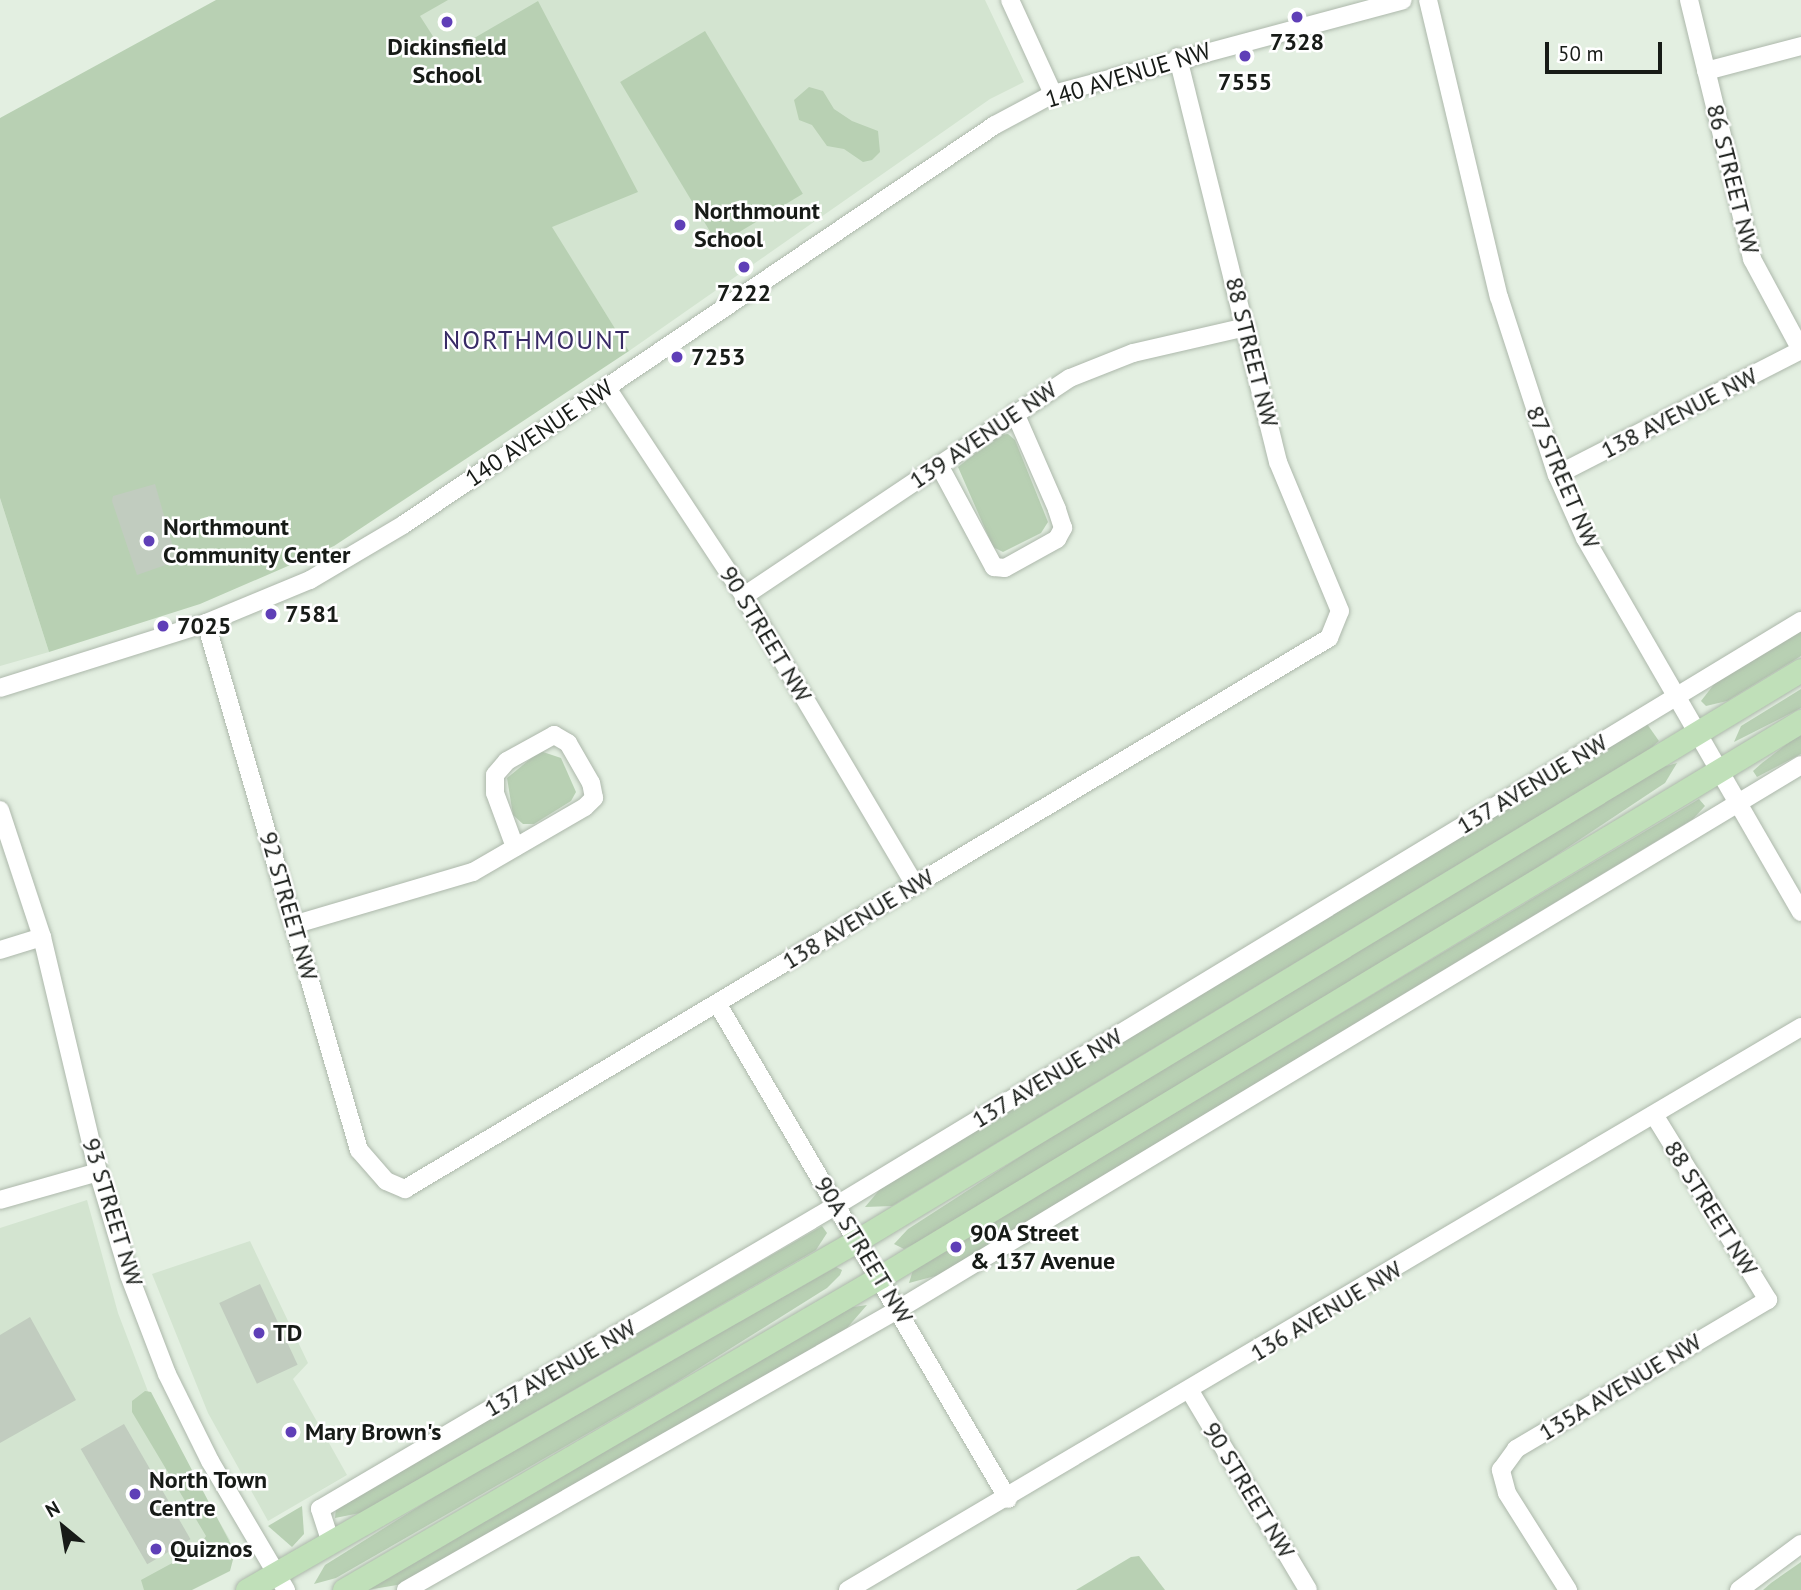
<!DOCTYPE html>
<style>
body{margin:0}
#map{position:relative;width:1801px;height:1590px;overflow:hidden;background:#e3efe1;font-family:"PT Sans",sans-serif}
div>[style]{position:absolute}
.built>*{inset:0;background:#d3e4d0}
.green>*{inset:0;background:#b8d0b3;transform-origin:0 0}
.building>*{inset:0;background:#c1ccbf;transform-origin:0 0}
.roads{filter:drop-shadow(0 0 2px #adb8ab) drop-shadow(0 0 2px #adb8ab)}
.minor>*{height:18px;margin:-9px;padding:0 9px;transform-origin:9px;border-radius:9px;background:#fff}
.major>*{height:23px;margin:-11.5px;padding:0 11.5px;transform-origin:11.5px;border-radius:11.5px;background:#c0e0b9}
.dots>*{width:19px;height:19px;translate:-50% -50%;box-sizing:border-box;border:4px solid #fff;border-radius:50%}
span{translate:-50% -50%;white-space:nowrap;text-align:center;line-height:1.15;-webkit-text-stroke:5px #fff;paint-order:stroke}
.poi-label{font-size:24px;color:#171b17;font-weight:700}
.left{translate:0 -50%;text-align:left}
.street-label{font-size:24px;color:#171b17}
.neighbourhood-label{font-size:26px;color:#382b66;letter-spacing:2px}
.north{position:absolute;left:28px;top:1492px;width:70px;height:70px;-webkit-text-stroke:5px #fff;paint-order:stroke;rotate:330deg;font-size:19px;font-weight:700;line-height:28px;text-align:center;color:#171b17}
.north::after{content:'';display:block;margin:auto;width:24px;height:32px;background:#171b17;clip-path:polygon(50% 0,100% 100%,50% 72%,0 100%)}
.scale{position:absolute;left:1545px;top:42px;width:117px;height:32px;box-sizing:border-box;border:4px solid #171b17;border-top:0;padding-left:9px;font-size:21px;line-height:24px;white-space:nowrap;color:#171b17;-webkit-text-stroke:5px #fff;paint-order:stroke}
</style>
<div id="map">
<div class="built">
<i style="clip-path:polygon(409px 0,985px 0,1024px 82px,990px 99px,629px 351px)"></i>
<i style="clip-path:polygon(0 498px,49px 652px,0 666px)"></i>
<i style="clip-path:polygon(87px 1200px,118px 1313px,157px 1415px,230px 1540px,191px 1590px,0 1590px,0 1228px)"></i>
<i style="clip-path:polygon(250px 1241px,308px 1363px,293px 1379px,347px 1475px,268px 1521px,208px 1413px,152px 1274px)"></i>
</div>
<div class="green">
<i style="clip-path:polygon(216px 0,448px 0,420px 16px,445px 55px,538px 1px,638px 192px,552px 227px,629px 351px,334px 546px,200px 604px,49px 652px,0 498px,0 118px)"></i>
<i style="left:705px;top:31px;width:190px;height:99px;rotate:59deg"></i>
<i style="clip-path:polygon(809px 87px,823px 91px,834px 109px,852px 121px,878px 131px,880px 152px,872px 160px,863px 162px,844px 149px,827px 146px,812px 125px,799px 120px,794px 100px)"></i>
<i style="clip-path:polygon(1008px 434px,1015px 440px,1048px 522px,1041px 533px,1003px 552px,993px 547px,958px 467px,999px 435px)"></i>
<i style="clip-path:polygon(1801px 630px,1801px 656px,1727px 701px,1706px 706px,1701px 701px,1715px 683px)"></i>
<i style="clip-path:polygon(1801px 689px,1801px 708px,1734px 742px,1741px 726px)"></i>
<i style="clip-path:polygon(1647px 724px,1659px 741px,1651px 748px,892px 1206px,865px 1207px,881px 1188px)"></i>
<i style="clip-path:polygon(1801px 733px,1801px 754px,1757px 777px,1753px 771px,1762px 763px)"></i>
<i style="clip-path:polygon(540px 751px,561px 758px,576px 792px,571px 801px,534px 824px,523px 824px,513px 815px,507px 778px)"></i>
<i style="clip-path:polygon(1677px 763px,1665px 783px,1514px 883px,920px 1241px,904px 1249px,894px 1244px,908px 1229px,1055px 1134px,1656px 769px)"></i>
<i style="clip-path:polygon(1699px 799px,1705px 806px,1693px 819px,939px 1275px,909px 1283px,913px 1270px)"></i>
<i style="clip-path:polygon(822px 1226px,827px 1233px,816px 1250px,360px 1513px,335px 1518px,336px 1507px)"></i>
<i style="clip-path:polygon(836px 1267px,842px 1270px,840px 1275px,827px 1288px,672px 1385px,336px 1578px,314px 1584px,325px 1565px,490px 1462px)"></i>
<i style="clip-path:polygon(867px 1305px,847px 1328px,403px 1584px,367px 1590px,847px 1308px)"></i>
<i style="clip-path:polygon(145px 1391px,151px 1392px,235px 1552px,230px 1571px,192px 1590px,144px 1590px,141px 1580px,198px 1549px,206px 1536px,132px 1412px,132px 1401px)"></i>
<i style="clip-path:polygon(302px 1506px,304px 1534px,292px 1547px,268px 1526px)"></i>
<i style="clip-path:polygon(1139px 1556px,1165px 1590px,1076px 1590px,1131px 1557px)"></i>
<i style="clip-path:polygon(1801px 1562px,1801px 1590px,1763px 1590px,1771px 1583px)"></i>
</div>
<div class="building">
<i style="clip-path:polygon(155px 484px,177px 561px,137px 575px,112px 501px,113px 496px)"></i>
<i style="left:260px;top:1284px;width:89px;height:45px;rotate:65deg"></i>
<i style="clip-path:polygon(30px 1317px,76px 1400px,0 1443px,0 1335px)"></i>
<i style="left:124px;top:1424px;width:133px;height:50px;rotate:60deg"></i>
</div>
<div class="roads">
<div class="minor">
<i style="left:1010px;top:0;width:103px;rotate:65.4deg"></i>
<i style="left:1428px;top:0;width:305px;rotate:76.6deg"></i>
<i style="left:1499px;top:297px;width:187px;rotate:72deg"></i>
<i style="left:1557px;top:475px;width:69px;rotate:66deg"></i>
<i style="left:1585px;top:538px;width:432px;rotate:60deg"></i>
<i style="left:1689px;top:0;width:267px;rotate:76.3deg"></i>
<i style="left:1752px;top:259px;width:103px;rotate:61.7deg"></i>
<i style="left:1706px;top:71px;width:98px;rotate:-14.7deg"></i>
<i style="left:607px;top:388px;width:249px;rotate:56.6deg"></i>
<i style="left:744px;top:596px;width:336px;rotate:59.4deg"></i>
<i style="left:939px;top:465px;width:116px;rotate:61.7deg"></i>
<i style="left:994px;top:567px;width:11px;rotate:5deg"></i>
<i style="left:1005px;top:568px;width:60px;rotate:-29.1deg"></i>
<i style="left:1057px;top:539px;width:13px;rotate:-61deg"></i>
<i style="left:1063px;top:528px;width:20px;rotate:-108deg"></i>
<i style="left:1057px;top:509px;width:105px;rotate:-113.6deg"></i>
<i style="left:1557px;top:475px;width:274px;rotate:-27.1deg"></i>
<i style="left:744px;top:596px;width:392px;rotate:-33.8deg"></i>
<i style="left:1070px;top:378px;width:68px;rotate:-21.6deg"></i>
<i style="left:1133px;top:353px;width:116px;rotate:-13deg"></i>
<i style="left:206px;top:623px;width:549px;rotate:73.81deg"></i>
<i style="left:359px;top:1150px;width:41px;rotate:48.9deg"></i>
<i style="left:386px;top:1181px;width:21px;rotate:23deg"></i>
<i style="left:405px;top:1189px;width:1076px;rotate:-30.81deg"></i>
<i style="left:1329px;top:638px;width:29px;rotate:-68deg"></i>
<i style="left:1340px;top:611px;width:161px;rotate:-112.6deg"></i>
<i style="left:1278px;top:462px;width:417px;rotate:-103.9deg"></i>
<i style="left:0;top:688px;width:216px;rotate:-17.5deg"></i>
<i style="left:206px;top:623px;width:113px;rotate:-22.5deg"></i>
<i style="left:310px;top:580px;width:108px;rotate:-30.6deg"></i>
<i style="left:403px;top:525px;width:714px;rotate:-34.05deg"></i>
<i style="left:995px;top:125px;width:66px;rotate:-28.1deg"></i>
<i style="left:1053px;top:94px;width:362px;rotate:-15deg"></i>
<i style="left:0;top:810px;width:134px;rotate:71.7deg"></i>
<i style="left:42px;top:937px;width:242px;rotate:76.6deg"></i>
<i style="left:98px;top:1172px;width:108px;rotate:73.2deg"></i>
<i style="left:129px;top:1275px;width:106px;rotate:69deg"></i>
<i style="left:167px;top:1374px;width:97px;rotate:63.7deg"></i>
<i style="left:210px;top:1461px;width:150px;rotate:59.5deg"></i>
<i style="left:296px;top:924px;width:184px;rotate:-16.4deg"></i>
<i style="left:473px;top:872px;width:129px;rotate:-30.1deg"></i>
<i style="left:585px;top:807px;width:13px;rotate:-45deg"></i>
<i style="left:594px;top:798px;width:15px;rotate:-101deg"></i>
<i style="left:591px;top:783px;width:46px;rotate:-119.9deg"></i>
<i style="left:568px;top:743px;width:16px;rotate:-150deg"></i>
<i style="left:554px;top:735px;width:54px;rotate:151deg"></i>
<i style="left:507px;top:761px;width:18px;rotate:131deg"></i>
<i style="left:495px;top:775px;width:18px;rotate:90deg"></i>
<i style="left:495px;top:793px;width:58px;rotate:69.7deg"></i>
<i style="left:0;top:950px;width:44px;rotate:-17.2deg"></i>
<i style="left:717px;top:1003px;width:575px;rotate:59.6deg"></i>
<i style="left:0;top:1200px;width:102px;rotate:-15.9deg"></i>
<i style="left:1190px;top:1391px;width:231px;rotate:59.3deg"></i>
<i style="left:331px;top:1543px;width:36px;rotate:-108deg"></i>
<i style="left:320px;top:1509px;width:600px;rotate:-30.46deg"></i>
<i style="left:837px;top:1205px;width:1127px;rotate:-31.21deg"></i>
<i style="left:406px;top:1590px;width:567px;rotate:-29.68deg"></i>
<i style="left:899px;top:1309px;width:1053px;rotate:-31.09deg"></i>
<i style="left:848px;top:1590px;width:1107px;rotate:-30.57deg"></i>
<i style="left:1568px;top:1590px;width:115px;rotate:-122.2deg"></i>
<i style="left:1507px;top:1493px;width:24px;rotate:-105deg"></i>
<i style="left:1501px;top:1470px;width:26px;rotate:-54deg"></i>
<i style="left:1516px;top:1449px;width:293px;rotate:-30.6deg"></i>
<i style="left:1768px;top:1300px;width:217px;rotate:-121.6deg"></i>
<i style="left:1739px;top:1590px;width:77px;rotate:-36.6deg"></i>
</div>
<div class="major">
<i style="left:247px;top:1590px;width:704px;rotate:-29.81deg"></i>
<i style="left:858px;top:1240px;width:1102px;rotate:-31.15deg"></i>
<i style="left:344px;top:1590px;width:621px;rotate:-30.28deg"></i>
<i style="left:880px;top:1277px;width:1076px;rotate:-31.12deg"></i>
</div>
</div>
<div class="dots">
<i style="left:1297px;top:17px;background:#5f3fb7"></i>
<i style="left:447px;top:22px;background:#5f3fb7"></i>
<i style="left:1245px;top:56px;background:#5f3fb7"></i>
<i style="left:680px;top:225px;background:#5f3fb7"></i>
<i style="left:744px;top:267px;background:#5f3fb7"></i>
<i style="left:677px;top:357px;background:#5f3fb7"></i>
<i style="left:149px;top:541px;background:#5f3fb7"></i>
<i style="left:271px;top:614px;background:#5f3fb7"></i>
<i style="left:163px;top:626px;background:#5f3fb7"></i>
<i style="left:956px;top:1247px;background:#5f3fb7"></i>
<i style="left:259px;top:1333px;background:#5f3fb7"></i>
<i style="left:291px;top:1432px;background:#5f3fb7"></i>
<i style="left:135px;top:1494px;background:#5f3fb7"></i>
<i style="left:156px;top:1549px;background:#5f3fb7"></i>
</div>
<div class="poi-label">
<span style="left:1297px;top:42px">7328</span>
<span style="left:447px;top:61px">Dickinsfield<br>School</span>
<span style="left:1245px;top:82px">7555</span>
<span class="left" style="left:694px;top:225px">Northmount<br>School</span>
<span style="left:744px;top:293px">7222</span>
<span class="left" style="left:691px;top:357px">7253</span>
<span class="left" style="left:163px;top:541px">Northmount<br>Community Center</span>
<span class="left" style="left:285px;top:614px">7581</span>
<span class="left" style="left:177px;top:626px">7025</span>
<span class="left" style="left:970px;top:1247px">90A Street<br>&amp; 137 Avenue</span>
<span class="left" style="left:273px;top:1333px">TD</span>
<span class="left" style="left:305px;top:1432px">Mary Brown's</span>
<span class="left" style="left:149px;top:1494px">North Town<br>Centre</span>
<span class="left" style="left:170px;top:1549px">Quiznos</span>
</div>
<div class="street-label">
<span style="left:1128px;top:75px;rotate:-17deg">140 AVENUE NW</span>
<span style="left:1733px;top:179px;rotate:76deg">86 STREET NW</span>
<span style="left:1252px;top:352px;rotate:76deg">88 STREET NW</span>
<span style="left:1679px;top:413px;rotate:-27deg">138 AVENUE NW</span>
<span style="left:539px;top:433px;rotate:-34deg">140 AVENUE NW</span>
<span style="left:983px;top:435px;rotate:-34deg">139 AVENUE NW</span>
<span style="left:1563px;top:477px;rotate:67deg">87 STREET NW</span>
<span style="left:766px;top:634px;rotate:59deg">90 STREET NW</span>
<span style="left:1532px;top:784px;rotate:-31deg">137 AVENUE NW</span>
<span style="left:289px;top:906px;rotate:74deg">92 STREET NW</span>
<span style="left:858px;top:919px;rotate:-31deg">138 AVENUE NW</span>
<span style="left:1047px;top:1078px;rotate:-31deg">137 AVENUE NW</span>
<span style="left:1711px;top:1208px;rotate:58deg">88 STREET NW</span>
<span style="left:113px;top:1212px;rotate:73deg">93 STREET NW</span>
<span style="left:864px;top:1250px;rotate:59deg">90A STREET NW</span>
<span style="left:1326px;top:1311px;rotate:-31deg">136 AVENUE NW</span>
<span style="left:560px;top:1368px;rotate:-30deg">137 AVENUE NW</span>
<span style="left:1620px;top:1387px;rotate:-31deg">135A AVENUE NW</span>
<span style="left:1249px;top:1490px;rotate:59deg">90 STREET NW</span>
</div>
<div class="neighbourhood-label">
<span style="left:537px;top:340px">NORTHMOUNT</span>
</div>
<div class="north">N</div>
<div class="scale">50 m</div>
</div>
